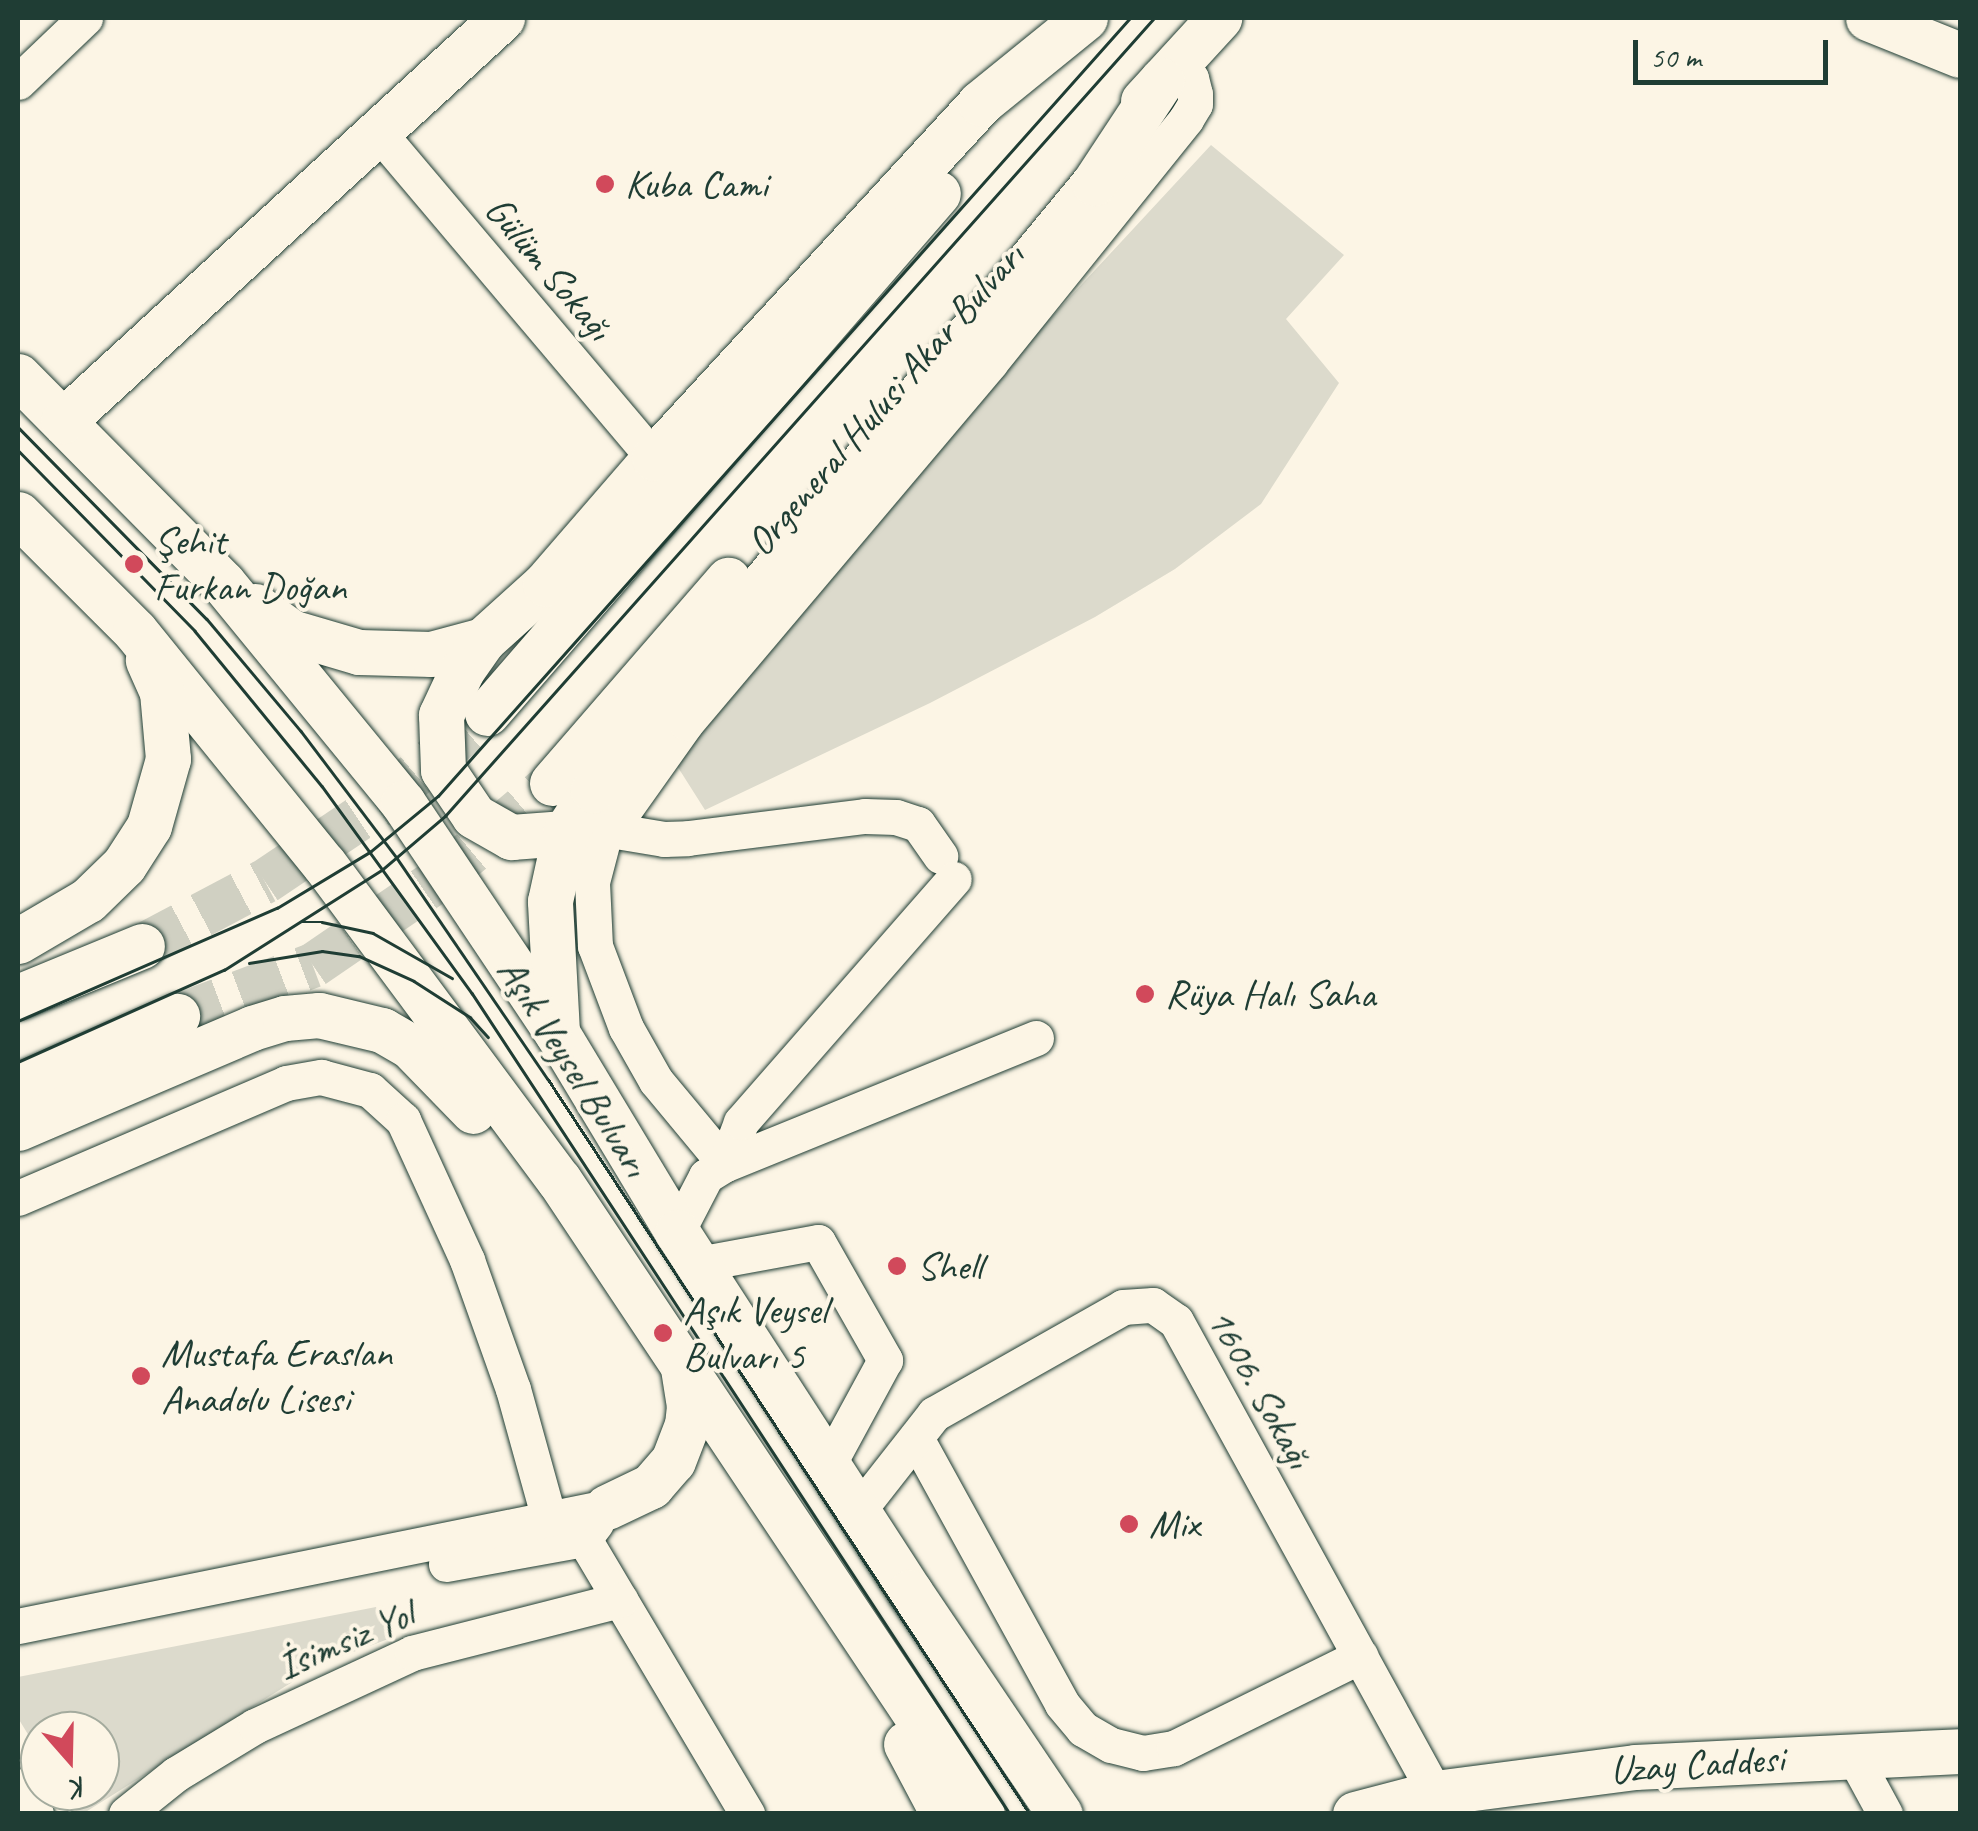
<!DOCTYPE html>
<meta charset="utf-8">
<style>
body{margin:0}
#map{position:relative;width:1978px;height:1831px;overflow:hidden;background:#fcf5e5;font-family:Caveat,sans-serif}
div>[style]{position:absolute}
.green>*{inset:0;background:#dcdacc}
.major-tunnel>*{height:45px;margin-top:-22.5px;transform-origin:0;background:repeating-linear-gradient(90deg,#d0d0c2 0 45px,transparent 0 67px)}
.roads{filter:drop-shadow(0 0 2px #1f3d34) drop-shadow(0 0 2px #1f3d34)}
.minor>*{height:35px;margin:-17.5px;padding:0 17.5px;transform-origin:17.5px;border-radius:17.5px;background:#fcf5e5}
.major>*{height:45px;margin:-22.5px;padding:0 22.5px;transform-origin:22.5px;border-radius:22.5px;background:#fcf5e5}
.tram>*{height:2.5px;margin:-1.25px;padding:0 1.25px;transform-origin:1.25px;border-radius:1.25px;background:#1f3d34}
.dots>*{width:28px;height:28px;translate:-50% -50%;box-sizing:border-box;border:5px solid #fcf5e5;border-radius:50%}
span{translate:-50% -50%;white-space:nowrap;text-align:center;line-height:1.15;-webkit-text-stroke:8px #fcf5e5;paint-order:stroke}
.poi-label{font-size:40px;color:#1f3d34}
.left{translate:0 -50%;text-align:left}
.street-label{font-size:40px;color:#1f3d34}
.frame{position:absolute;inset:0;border:20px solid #1f3d34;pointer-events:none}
.north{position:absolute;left:20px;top:1711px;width:100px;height:100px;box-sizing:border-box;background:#fcf5e5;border:2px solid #a4ab9e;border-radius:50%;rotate:160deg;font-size:28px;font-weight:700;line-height:40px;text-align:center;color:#1f3d34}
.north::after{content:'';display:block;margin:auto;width:35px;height:45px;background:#d1495b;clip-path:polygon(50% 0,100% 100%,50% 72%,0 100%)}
.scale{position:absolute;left:1633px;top:40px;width:195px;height:45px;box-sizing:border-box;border:5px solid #1f3d34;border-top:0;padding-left:12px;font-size:30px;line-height:35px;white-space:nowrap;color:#1f3d34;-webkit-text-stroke:8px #fcf5e5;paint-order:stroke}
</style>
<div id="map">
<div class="green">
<i style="clip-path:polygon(1211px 145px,1344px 255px,1286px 319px,1339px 383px,1261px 504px,1175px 569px,1095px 617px,930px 703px,705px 810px,660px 739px)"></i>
<i style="clip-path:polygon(376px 1607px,391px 1638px,321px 1664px,84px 1813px,77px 1813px,63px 1791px,100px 1791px,100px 1731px,40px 1731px,40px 1754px,18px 1718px,18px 1677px)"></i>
</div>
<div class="major-tunnel">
<i style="left:142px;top:946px;width:139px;rotate:-27.9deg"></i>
<i style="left:265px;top:881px;width:140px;rotate:-33.9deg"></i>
<i style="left:381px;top:803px;width:139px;rotate:-40.3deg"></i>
<i style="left:177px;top:1016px;width:145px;rotate:-20.6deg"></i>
<i style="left:313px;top:965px;width:150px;rotate:-34.4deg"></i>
<i style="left:437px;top:880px;width:150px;rotate:-40.1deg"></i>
</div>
<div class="roads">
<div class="minor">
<i style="left:18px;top:82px;width:93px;rotate:-43.7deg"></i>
<i style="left:379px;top:133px;width:426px;rotate:49.8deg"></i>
<i style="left:610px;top:830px;width:55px;rotate:9.5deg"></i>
<i style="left:664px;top:839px;width:24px;rotate:-2deg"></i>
<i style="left:688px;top:838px;width:178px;rotate:-7.1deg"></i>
<i style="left:865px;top:816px;width:31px;rotate:2deg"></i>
<i style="left:896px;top:817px;width:23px;rotate:18deg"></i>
<i style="left:918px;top:824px;width:39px;rotate:55deg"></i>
<i style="left:1036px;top:1038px;width:336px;rotate:157.9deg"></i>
<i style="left:725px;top:1164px;width:108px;rotate:-129.7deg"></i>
<i style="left:656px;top:1081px;width:61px;rotate:-119.5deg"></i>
<i style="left:626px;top:1028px;width:88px;rotate:-110.7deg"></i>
<i style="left:595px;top:946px;width:64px;rotate:-92.7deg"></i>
<i style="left:592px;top:882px;width:43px;rotate:-75.3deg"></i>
<i style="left:603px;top:840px;width:143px;rotate:-54.6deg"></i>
<i style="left:686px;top:723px;width:471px;rotate:-49.8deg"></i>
<i style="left:990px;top:363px;width:313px;rotate:-51.2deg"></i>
<i style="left:1186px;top:119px;width:17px;rotate:-59deg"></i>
<i style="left:1195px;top:104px;width:10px;rotate:-90deg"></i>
<i style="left:1195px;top:94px;width:16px;rotate:-104deg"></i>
<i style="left:1191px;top:78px;width:21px;rotate:-137deg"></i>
<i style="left:18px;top:1198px;width:292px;rotate:-23.2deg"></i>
<i style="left:286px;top:1083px;width:36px;rotate:-10deg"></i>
<i style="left:321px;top:1077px;width:51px;rotate:14.9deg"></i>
<i style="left:370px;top:1090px;width:45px;rotate:42.3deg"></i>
<i style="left:403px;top:1120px;width:154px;rotate:65.4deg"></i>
<i style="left:467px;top:1260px;width:137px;rotate:70.4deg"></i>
<i style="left:513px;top:1389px;width:135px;rotate:74.5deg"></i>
<i style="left:677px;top:1232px;width:63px;rotate:-62.6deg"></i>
<i style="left:706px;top:1176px;width:22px;rotate:-32deg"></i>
<i style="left:725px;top:1164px;width:45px;rotate:-69.1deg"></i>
<i style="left:741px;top:1122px;width:323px;rotate:-48.8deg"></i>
<i style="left:698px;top:1264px;width:122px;rotate:-10.4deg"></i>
<i style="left:818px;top:1242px;width:136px;rotate:60.4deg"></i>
<i style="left:885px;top:1360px;width:119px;rotate:118.5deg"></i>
<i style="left:916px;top:1438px;width:303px;rotate:61.2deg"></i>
<i style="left:1062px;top:1704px;width:33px;rotate:50deg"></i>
<i style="left:1083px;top:1729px;width:32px;rotate:30deg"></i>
<i style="left:1111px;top:1745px;width:33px;rotate:14deg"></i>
<i style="left:1143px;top:1753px;width:31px;rotate:-9deg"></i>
<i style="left:1174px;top:1748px;width:208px;rotate:-26.3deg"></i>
<i style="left:858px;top:1511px;width:123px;rotate:-51.9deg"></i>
<i style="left:934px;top:1414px;width:217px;rotate:-29.5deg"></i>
<i style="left:1123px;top:1307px;width:30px;rotate:-4deg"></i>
<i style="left:1153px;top:1305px;width:28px;rotate:35deg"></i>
<i style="left:1176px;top:1321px;width:538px;rotate:61.25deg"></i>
<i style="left:596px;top:1523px;width:20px;rotate:127deg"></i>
<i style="left:584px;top:1539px;width:320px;rotate:59.3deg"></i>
<i style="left:446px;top:1564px;width:140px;rotate:-10.3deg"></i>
<i style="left:18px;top:1626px;width:601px;rotate:-11.42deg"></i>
<i style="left:1853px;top:1755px;width:67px;rotate:61.5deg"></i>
<i style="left:18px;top:1786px;width:33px;rotate:57deg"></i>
<i style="left:126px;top:1814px;width:64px;rotate:-38.7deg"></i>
<i style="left:176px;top:1774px;width:92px;rotate:-31.3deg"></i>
<i style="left:255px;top:1726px;width:173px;rotate:-24.9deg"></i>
<i style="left:412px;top:1653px;width:215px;rotate:-14.3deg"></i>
</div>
<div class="major">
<i style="left:1868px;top:18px;width:99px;rotate:21.9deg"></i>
<i style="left:1143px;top:101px;width:113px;rotate:-47.5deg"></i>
<i style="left:18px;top:376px;width:291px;rotate:45.3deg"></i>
<i style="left:223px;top:583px;width:284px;rotate:50.7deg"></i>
<i style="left:403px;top:803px;width:277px;rotate:56.2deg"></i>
<i style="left:557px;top:1033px;width:232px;rotate:58.9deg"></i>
<i style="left:677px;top:1232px;width:429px;rotate:57.1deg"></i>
<i style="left:910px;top:1592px;width:268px;rotate:56deg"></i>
<i style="left:63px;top:421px;width:596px;rotate:-42.55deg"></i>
<i style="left:18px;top:514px;width:165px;rotate:45deg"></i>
<i style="left:135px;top:631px;width:300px;rotate:51deg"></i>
<i style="left:324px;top:864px;width:394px;rotate:53.4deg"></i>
<i style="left:559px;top:1180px;width:762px;rotate:56.29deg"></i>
<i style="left:255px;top:606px;width:44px;rotate:35.8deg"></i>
<i style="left:291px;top:632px;width:71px;rotate:16.4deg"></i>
<i style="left:359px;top:652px;width:72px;rotate:1.6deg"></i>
<i style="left:431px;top:654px;width:54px;rotate:-15.1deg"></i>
<i style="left:483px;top:640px;width:84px;rotate:-42.1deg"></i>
<i style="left:545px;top:584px;width:167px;rotate:-49.1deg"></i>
<i style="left:654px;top:458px;width:482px;rotate:-47.4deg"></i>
<i style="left:980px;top:103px;width:135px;rotate:-39deg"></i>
<i style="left:483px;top:640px;width:37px;rotate:125deg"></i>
<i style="left:462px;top:670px;width:50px;rotate:115deg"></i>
<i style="left:441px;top:715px;width:55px;rotate:87.9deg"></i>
<i style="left:443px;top:770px;width:55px;rotate:56deg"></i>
<i style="left:474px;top:816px;width:43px;rotate:29.6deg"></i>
<i style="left:511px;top:837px;width:54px;rotate:-4.2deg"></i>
<i style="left:487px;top:713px;width:688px;rotate:-49.06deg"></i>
<i style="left:552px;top:783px;width:269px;rotate:-49.1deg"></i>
<i style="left:18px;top:941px;width:81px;rotate:-30.4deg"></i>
<i style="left:88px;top:900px;width:50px;rotate:-44.2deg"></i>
<i style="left:124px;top:865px;width:46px;rotate:-57.3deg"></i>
<i style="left:149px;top:826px;width:70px;rotate:-74.2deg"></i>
<i style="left:168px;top:759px;width:67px;rotate:-95.1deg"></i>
<i style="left:162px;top:692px;width:35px;rotate:-114deg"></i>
<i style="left:18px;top:997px;width:134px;rotate:-22.4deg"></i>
<i style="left:557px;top:1032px;width:131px;rotate:-93.1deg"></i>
<i style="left:550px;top:901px;width:70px;rotate:-77.6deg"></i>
<i style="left:565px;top:833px;width:51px;rotate:-56.9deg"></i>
<i style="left:593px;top:790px;width:787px;rotate:-50.46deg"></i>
<i style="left:1094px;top:183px;width:123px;rotate:-56.6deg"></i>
<i style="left:18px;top:1086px;width:174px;rotate:-23.8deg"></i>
<i style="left:18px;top:1128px;width:254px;rotate:-23.1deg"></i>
<i style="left:252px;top:1028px;width:34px;rotate:-17deg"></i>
<i style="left:285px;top:1018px;width:34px;rotate:-5deg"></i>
<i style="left:319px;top:1015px;width:65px;rotate:13.4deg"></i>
<i style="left:382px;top:1030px;width:34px;rotate:30deg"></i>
<i style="left:411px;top:1047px;width:89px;rotate:45.9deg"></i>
<i style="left:607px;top:1507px;width:49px;rotate:-25.5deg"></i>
<i style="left:651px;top:1486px;width:33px;rotate:-49deg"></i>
<i style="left:673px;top:1461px;width:39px;rotate:-69deg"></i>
<i style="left:687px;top:1425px;width:19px;rotate:-84deg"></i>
<i style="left:689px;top:1406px;width:36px;rotate:-99deg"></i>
<i style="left:906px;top:1744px;width:79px;rotate:62.1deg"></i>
<i style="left:1355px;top:1814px;width:83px;rotate:-14.7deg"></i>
<i style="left:1435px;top:1793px;width:202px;rotate:-7.4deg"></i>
<i style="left:1635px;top:1767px;width:325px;rotate:-2.8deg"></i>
</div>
</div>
<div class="tram">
<i style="left:18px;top:427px;width:269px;rotate:45.5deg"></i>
<i style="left:207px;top:619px;width:146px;rotate:50deg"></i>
<i style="left:301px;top:731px;width:159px;rotate:52.9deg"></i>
<i style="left:397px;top:858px;width:268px;rotate:55.7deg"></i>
<i style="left:548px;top:1079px;width:879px;rotate:56.74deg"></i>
<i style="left:18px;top:450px;width:253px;rotate:45.6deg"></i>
<i style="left:195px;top:631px;width:200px;rotate:50.7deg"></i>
<i style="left:322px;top:786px;width:256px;rotate:54.1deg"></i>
<i style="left:472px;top:993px;width:982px;rotate:56.76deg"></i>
<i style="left:301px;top:922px;width:21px"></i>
<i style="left:322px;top:922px;width:52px;rotate:12.2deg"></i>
<i style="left:373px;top:933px;width:91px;rotate:29.7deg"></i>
<i style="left:249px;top:963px;width:74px;rotate:-9.3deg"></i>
<i style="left:322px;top:951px;width:37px;rotate:8deg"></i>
<i style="left:359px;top:956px;width:60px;rotate:24.4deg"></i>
<i style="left:414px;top:981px;width:67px;rotate:32.7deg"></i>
<i style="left:470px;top:1017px;width:27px;rotate:48deg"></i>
<i style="left:18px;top:1021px;width:283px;rotate:-23.6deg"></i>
<i style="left:277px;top:908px;width:109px;rotate:-31.1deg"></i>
<i style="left:370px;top:852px;width:88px;rotate:-39.5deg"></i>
<i style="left:438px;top:796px;width:1041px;rotate:-48.35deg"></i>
<i style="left:18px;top:1062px;width:226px;rotate:-24.1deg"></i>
<i style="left:224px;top:970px;width:188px;rotate:-32.4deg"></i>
<i style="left:383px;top:869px;width:82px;rotate:-40.5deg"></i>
<i style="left:445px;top:816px;width:1067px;rotate:-48.38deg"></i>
</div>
<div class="dots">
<i style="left:605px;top:184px;background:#d1495b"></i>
<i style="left:134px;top:564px;background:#d1495b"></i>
<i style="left:1145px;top:994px;background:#d1495b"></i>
<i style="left:897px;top:1266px;background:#d1495b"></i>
<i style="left:663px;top:1333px;background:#d1495b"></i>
<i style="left:141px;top:1376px;background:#d1495b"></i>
<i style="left:1129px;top:1524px;background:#d1495b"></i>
</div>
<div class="poi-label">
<span class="left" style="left:625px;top:184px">Kuba Cami</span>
<span class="left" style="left:154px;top:564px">Şehit<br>Furkan Doğan</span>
<span class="left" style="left:1165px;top:994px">Rüya Halı Saha</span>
<span class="left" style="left:917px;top:1266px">Shell</span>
<span class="left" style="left:683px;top:1333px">Aşık Veysel<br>Bulvarı 5</span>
<span class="left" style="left:161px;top:1376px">Mustafa Eraslan<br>Anadolu Lisesi</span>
<span class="left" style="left:1149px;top:1524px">Mix</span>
</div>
<div class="street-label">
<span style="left:549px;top:268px;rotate:50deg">Gülüm Sokağı</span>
<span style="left:885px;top:399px;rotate:-49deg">Orgeneral Hulusi Akar Bulvarı</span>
<span style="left:574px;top:1067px;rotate:58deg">Aşık Veysel Bulvarı</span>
<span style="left:1260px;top:1388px;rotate:61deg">1606. Sokağı</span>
<span style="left:345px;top:1640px;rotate:-23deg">İsimsiz Yol</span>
<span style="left:1697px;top:1764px;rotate:-4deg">Uzay Caddesi</span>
</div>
<div class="frame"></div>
<div class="north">K</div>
<div class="scale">50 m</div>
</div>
